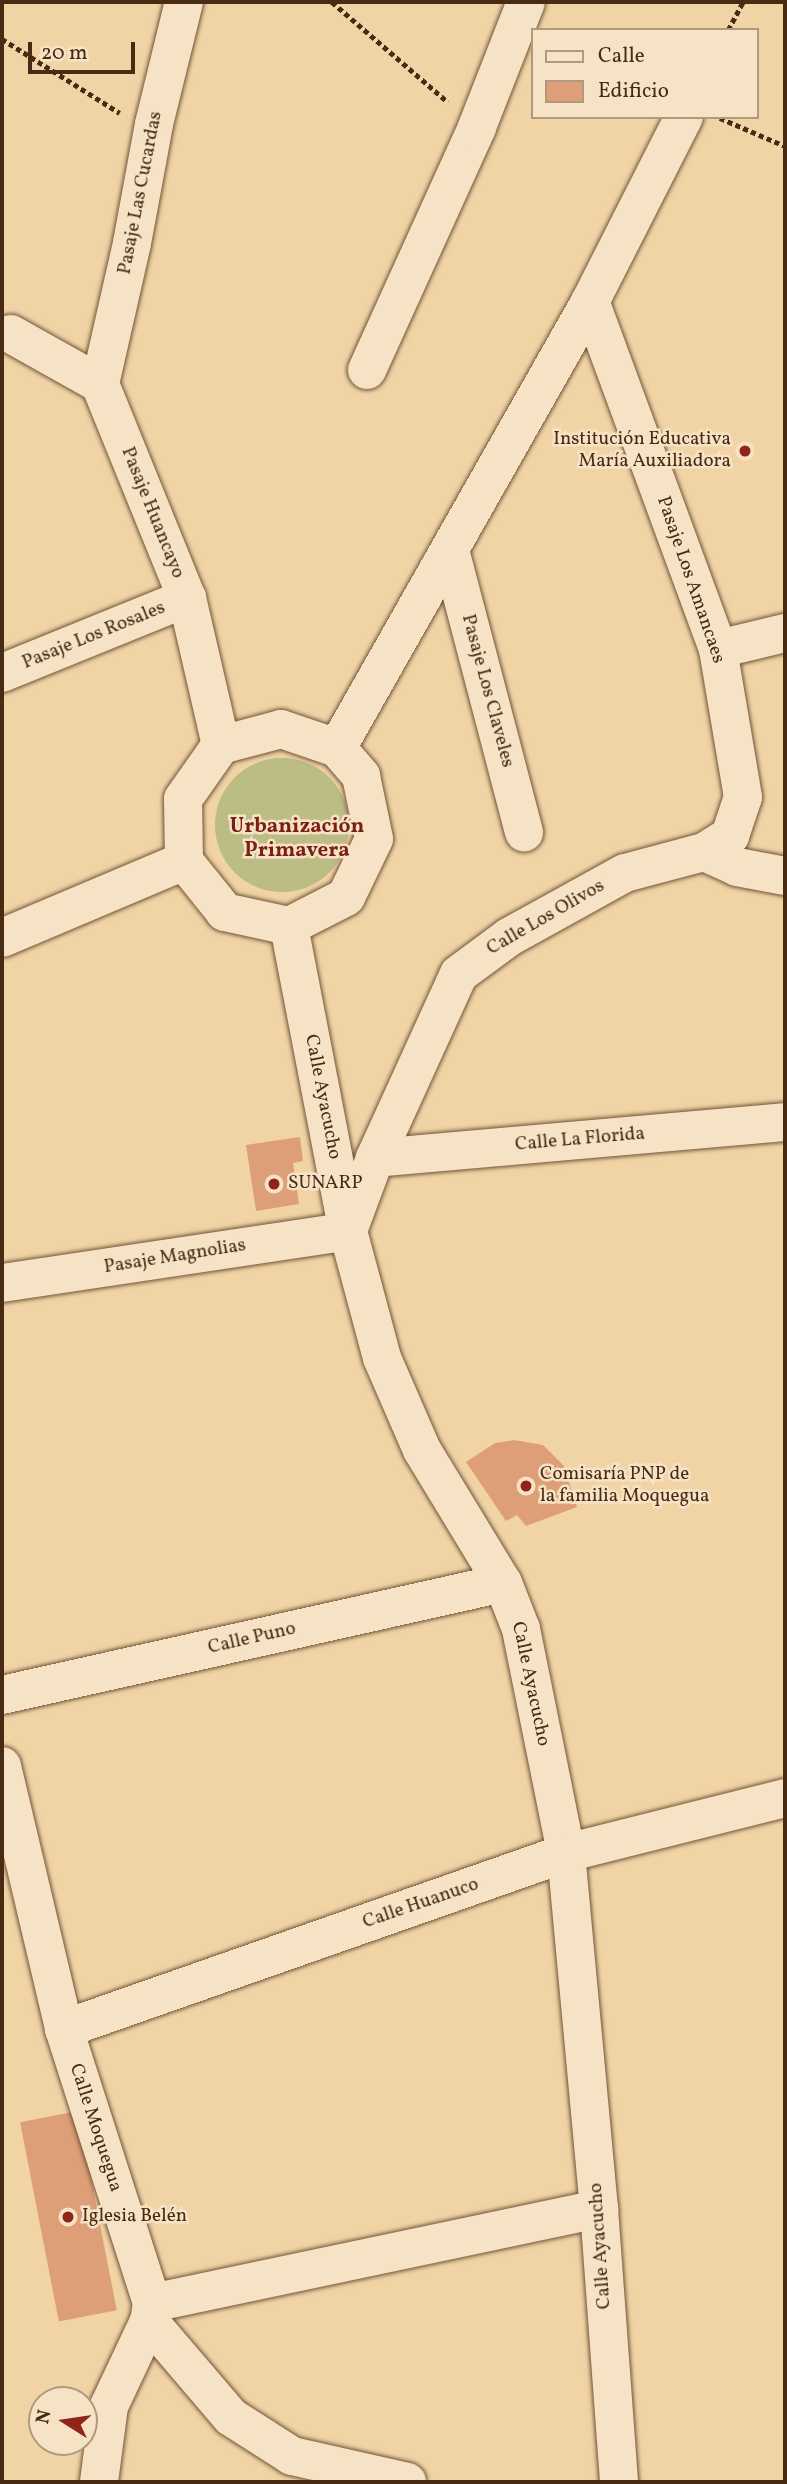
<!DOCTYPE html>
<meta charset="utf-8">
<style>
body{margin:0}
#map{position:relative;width:787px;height:2484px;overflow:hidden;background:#f1d4a6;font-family:Vollkorn,serif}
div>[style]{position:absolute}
.green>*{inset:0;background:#bcbc85}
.round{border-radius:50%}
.building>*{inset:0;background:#de9f78;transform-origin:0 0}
.path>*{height:4.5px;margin-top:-2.25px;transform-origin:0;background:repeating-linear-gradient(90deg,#492a13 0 5px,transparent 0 8.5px)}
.roads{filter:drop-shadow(0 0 2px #735438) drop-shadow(0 0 2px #735438)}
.minor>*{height:38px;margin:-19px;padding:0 19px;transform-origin:19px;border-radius:19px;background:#f6e3c5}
.dots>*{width:19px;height:19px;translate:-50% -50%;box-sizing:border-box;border:4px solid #f6e3c5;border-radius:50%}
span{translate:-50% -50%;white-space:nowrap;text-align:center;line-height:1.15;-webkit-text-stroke:5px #f6e3c5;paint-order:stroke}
.street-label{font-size:19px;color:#492a13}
.poi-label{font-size:19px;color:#492a13}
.right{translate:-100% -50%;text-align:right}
.left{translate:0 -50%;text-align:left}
.neighbourhood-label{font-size:21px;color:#7a1f14;font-weight:700}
.frame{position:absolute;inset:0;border:4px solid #492a13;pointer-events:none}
.legend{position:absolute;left:531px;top:28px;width:228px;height:91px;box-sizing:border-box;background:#f6e3c5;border:2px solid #b1997e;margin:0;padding:9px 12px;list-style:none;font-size:21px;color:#492a13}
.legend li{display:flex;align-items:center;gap:14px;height:35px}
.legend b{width:35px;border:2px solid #b1997e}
.north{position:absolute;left:28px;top:2386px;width:70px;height:70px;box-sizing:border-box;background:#f6e3c5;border:2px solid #b1997e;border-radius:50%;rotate:282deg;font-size:19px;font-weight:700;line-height:28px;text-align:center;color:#492a13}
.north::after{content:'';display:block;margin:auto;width:24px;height:32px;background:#8f2418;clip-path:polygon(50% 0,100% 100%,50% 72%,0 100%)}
.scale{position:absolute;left:28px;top:42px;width:107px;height:32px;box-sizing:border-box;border:4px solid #492a13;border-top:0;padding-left:9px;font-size:21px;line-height:24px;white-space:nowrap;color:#492a13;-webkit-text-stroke:5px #f6e3c5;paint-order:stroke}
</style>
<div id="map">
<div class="green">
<i class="round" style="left:215px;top:758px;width:134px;height:134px"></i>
</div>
<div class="building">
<i style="clip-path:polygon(300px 1137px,303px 1161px,293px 1163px,299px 1204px,256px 1211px,246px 1145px)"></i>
<i style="clip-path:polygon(514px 1440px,543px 1445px,564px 1466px,577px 1507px,526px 1526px,517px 1515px,506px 1521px,466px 1462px,495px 1443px)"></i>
<i style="left:78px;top:2111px;width:203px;height:59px;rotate:79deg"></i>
</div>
<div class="path">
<i style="left:332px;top:2px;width:153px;rotate:40.8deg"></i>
<i style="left:728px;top:30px;width:32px;rotate:-62deg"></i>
<i style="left:2px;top:39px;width:139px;rotate:32.1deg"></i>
<i style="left:720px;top:118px;width:71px;rotate:23.3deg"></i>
</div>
<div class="roads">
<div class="minor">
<i style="left:11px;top:334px;width:102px;rotate:29.3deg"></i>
<i style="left:100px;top:384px;width:231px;rotate:67.9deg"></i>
<i style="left:187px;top:598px;width:151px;rotate:77deg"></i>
<i style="left:367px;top:370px;width:267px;rotate:-65.6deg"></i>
<i style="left:477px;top:127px;width:134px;rotate:-68.6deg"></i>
<i style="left:100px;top:384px;width:145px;rotate:-77.2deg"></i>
<i style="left:132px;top:243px;width:121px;rotate:-79.5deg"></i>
<i style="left:154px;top:124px;width:126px;rotate:-76.2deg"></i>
<i style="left:450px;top:550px;width:292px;rotate:75.3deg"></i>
<i style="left:718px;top:649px;width:69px;rotate:-13.4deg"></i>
<i style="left:2px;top:673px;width:200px;rotate:-22.1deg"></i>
<i style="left:281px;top:729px;width:59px;rotate:18.7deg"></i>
<i style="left:337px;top:748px;width:37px;rotate:49deg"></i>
<i style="left:361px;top:776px;width:64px;rotate:78.3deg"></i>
<i style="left:374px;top:839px;width:64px;rotate:115.8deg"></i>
<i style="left:346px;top:897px;width:64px;rotate:153deg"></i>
<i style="left:289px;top:926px;width:66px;rotate:-167.7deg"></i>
<i style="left:225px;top:912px;width:65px;rotate:-128.8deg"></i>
<i style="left:184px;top:861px;width:62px;rotate:-90.9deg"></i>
<i style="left:183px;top:799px;width:66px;rotate:-54.9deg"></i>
<i style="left:221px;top:745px;width:62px;rotate:-14.9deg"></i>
<i style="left:337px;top:748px;width:513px;rotate:-60.44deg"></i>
<i style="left:590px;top:302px;width:208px;rotate:-63.1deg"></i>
<i style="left:704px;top:852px;width:36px;rotate:24deg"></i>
<i style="left:737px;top:867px;width:49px;rotate:10.6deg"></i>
<i style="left:289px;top:926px;width:311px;rotate:79.1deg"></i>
<i style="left:348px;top:1231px;width:131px;rotate:75deg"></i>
<i style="left:382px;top:1358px;width:100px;rotate:66.5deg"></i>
<i style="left:422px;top:1450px;width:156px;rotate:58.7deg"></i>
<i style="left:503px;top:1583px;width:49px;rotate:68.6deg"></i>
<i style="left:521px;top:1629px;width:228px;rotate:78.6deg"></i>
<i style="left:566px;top:1853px;width:358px;rotate:84.7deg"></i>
<i style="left:599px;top:2209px;width:274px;rotate:85.8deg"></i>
<i style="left:2px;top:938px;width:198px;rotate:-22.9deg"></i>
<i style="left:375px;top:1158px;width:412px;rotate:-5deg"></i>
<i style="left:348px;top:1231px;width:78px;rotate:-69.7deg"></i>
<i style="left:375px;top:1158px;width:202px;rotate:-65.5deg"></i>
<i style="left:459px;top:974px;width:62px;rotate:-36.5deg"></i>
<i style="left:509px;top:937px;width:132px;rotate:-28.9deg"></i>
<i style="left:625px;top:873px;width:82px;rotate:-14.9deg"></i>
<i style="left:704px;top:852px;width:31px;rotate:-32deg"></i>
<i style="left:730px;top:836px;width:41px;rotate:-71.6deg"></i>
<i style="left:743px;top:797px;width:150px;rotate:-99.6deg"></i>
<i style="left:718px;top:649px;width:370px;rotate:-110.2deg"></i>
<i style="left:2px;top:1283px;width:350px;rotate:-8.5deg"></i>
<i style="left:2px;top:1695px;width:513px;rotate:-12.6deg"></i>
<i style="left:2px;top:1766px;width:270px;rotate:76.7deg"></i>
<i style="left:64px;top:2029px;width:288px;rotate:72.2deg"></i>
<i style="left:152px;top:2303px;width:18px;rotate:99deg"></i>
<i style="left:149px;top:2321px;width:94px;rotate:115.2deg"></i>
<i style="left:109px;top:2406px;width:77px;rotate:97.5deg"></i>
<i style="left:64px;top:2029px;width:532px;rotate:-19.32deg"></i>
<i style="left:566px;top:1853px;width:226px;rotate:-14.1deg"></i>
<i style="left:152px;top:2303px;width:457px;rotate:-11.9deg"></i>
<i style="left:149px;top:2321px;width:126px;rotate:49.5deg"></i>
<i style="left:231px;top:2417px;width:72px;rotate:32.6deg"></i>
<i style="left:292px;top:2456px;width:118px;rotate:12.7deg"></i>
</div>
</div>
<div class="dots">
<i style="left:745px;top:451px;background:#8f2418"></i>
<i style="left:274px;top:1184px;background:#8f2418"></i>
<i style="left:526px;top:1486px;background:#8f2418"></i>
<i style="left:68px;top:2217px;background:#8f2418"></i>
</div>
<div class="street-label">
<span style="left:141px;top:193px;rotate:-79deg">Pasaje Las Cucardas</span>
<span style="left:152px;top:513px;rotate:68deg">Pasaje Huancayo</span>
<span style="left:690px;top:580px;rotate:71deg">Pasaje Los Amancaes</span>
<span style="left:94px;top:636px;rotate:-22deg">Pasaje Los Rosales</span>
<span style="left:487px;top:691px;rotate:75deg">Pasaje Los Claveles</span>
<span style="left:546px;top:918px;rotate:-30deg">Calle Los Olivos</span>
<span style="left:322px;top:1097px;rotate:79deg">Calle Ayacucho</span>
<span style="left:580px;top:1140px;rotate:-5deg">Calle La Florida</span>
<span style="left:175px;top:1257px;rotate:-9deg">Pasaje Magnolias</span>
<span style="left:252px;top:1639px;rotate:-13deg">Calle Puno</span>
<span style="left:530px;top:1684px;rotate:78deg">Calle Ayacucho</span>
<span style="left:421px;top:1904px;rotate:-19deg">Calle Huanuco</span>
<span style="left:95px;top:2128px;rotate:72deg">Calle Moquegua</span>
<span style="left:601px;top:2246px;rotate:-94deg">Calle Ayacucho</span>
</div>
<div class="poi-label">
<span class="right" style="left:731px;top:451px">Institución Educativa<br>María Auxiliadora</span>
<span class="left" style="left:288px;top:1184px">SUNARP</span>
<span class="left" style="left:540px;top:1486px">Comisaría PNP de<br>la familia Moquegua</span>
<span class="left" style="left:82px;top:2217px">Iglesia Belén</span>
</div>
<div class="neighbourhood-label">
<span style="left:297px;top:839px">Urbanización<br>Primavera</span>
</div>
<div class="frame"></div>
<ul class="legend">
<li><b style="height:9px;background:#f6e3c5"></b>Calle</li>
<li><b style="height:19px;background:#de9f78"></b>Edificio</li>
</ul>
<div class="north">N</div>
<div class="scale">20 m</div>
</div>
